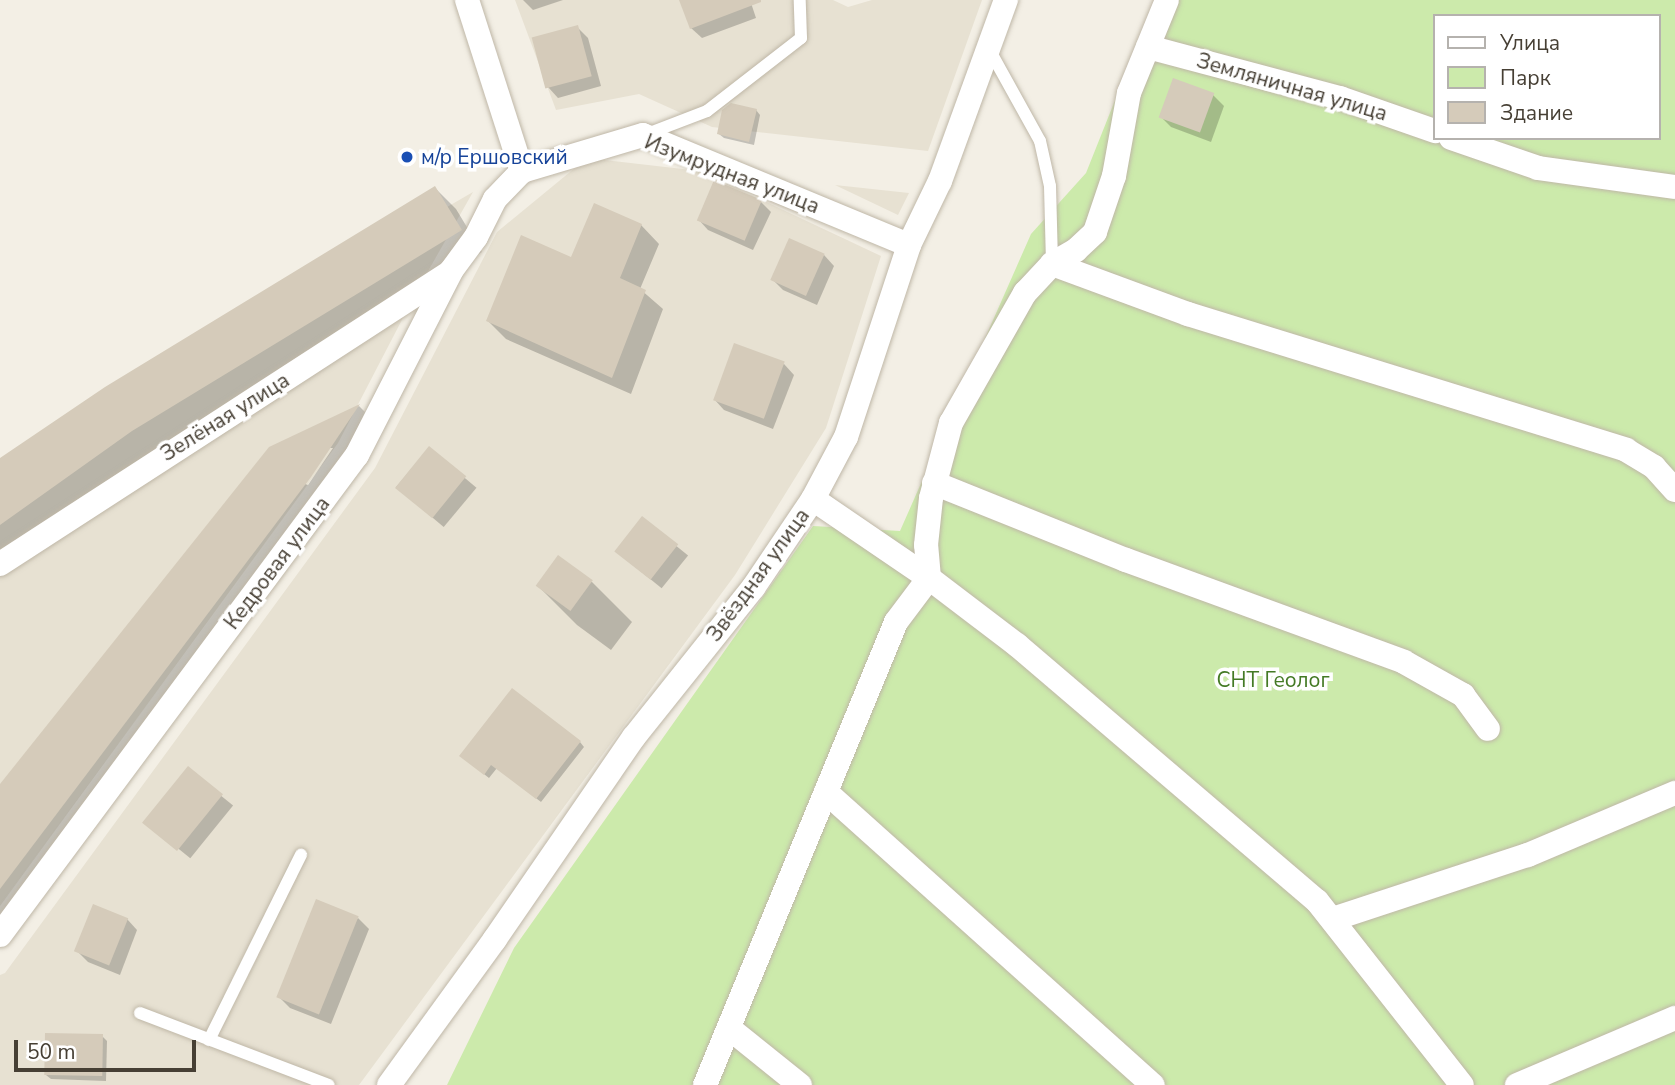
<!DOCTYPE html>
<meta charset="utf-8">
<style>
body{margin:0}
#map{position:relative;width:1675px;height:1085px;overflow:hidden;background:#f3efe5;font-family:"Nunito Sans",sans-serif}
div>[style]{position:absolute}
.residential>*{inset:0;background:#e7e1d2}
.green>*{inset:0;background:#cceaab}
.shadow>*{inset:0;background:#0003;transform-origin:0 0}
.building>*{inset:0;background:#d5cbba;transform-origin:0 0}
.roads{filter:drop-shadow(0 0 2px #bfb7a7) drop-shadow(0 0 2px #bfb7a7)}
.service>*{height:12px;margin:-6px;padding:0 6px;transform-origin:6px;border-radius:6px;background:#fff}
.minor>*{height:24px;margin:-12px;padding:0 12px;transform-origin:12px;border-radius:12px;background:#fff}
.dots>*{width:19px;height:19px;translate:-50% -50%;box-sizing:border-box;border:4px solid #fff;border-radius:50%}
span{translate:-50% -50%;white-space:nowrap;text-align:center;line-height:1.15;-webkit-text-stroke:7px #fff;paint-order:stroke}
.street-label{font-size:21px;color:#463f34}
.transit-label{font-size:21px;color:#164399}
.left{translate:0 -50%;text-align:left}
.park-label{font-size:21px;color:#447a25}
.legend{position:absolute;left:1433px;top:14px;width:228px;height:126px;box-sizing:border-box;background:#fff;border:2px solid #b5b2ae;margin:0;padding:9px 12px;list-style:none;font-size:21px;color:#463f34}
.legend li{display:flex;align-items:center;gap:14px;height:35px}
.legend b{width:35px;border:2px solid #b5b2ae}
.scale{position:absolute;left:14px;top:1040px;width:182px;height:32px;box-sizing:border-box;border:4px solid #463f34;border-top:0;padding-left:9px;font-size:21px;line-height:24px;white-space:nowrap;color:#463f34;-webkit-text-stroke:5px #fff;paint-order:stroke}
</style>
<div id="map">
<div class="residential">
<i style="clip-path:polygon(515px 0,833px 0,848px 7px,872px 0,982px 0,928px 151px,712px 127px,639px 94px,556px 110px)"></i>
<i style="clip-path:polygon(587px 158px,700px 171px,881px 256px,826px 428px,735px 575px,359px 1085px,0 1085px,0 975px,5px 973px,375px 468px,497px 232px)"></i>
<i style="clip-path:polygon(835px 185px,909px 193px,898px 215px)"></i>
<i style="clip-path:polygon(473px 192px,419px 287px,338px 443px,0 906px,0 466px)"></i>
</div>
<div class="green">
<i style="clip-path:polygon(evenodd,1155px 0,1675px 0,1675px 1085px,447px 1085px,514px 948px,813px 526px,900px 531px,1031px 234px,1086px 173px,1155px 0,1435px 16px,1659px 16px,1659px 138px,1435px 138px,1435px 16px)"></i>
</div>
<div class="shadow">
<i style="clip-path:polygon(523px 0,563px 0,533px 10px)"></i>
<i style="clip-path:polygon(681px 0,750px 0,756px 18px,702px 38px,691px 28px)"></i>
<i style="clip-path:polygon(577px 27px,588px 38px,601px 86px,558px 98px,548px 87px)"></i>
<i style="clip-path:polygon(1174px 80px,1213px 95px,1224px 106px,1211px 142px,1171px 127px,1160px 116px)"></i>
<i style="clip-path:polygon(756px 110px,760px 115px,754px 145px,724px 138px,719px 134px)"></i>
<i style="clip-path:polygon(435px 188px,456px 209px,482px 252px,154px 452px,0 561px,0 460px)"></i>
<i style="clip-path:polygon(761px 202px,771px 212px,753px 250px,708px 230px,698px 219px)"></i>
<i style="clip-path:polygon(641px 225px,659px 244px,640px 289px,663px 309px,631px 394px,506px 339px,488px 321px,572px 259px)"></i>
<i style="clip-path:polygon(824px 255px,834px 266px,817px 305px,783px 290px,773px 280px)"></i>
<i style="clip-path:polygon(784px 364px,794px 375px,773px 429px,724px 410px,714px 399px)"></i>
<i style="clip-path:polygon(evenodd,359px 406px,379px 426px,0 937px,0 787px,271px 447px,359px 406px,328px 448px,333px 448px,308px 485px,305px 484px,328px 448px)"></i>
<i style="left:429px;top:448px;width:62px;height:51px;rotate:40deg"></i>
<i style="left:643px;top:519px;width:58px;height:42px;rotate:39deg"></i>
<i style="clip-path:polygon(592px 582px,632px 622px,611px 650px,577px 625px,537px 585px)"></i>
<i style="clip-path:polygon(580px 742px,584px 747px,541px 802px,497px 768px,489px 778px,466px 760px)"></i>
<i style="left:188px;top:769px;width:58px;height:68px;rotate:39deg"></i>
<i style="clip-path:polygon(358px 918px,369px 929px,331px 1024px,290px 1008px,279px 997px)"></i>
<i style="clip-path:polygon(127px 919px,137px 930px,120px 975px,88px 962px,77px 951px)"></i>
<i style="clip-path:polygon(102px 1036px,107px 1041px,106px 1081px,51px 1079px,46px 1075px)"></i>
</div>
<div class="building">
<i style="clip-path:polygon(679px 0,761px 0,761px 2px,690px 29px)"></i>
<i style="left:578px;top:25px;width:53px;height:48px;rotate:75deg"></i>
<i style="left:1173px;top:78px;width:44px;height:42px;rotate:20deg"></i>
<i style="clip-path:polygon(731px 103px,757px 109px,749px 142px,717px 134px,722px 110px)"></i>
<i style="left:714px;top:180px;width:52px;height:44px;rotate:23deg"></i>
<i style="clip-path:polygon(435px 186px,462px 230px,132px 431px,0 525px,0 458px,105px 387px)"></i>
<i style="clip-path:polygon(594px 203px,642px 224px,620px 278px,646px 290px,612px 378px,486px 321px,521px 235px,571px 257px)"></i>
<i style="left:789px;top:238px;width:39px;height:46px;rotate:24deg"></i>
<i style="left:734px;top:343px;width:54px;height:61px;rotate:20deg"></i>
<i style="clip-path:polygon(360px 404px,311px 477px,0 889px,0 784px,269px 447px)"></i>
<i style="left:429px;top:446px;width:48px;height:54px;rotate:39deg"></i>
<i style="left:642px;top:516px;width:46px;height:45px;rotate:38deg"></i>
<i style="left:558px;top:555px;width:43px;height:38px;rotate:36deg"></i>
<i style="clip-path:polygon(512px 688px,581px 741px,536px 799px,491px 765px,484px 775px,459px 756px)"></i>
<i style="left:188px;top:766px;width:45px;height:73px;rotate:39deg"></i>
<i style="left:316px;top:899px;width:46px;height:106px;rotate:22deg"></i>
<i style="left:93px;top:904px;width:38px;height:51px;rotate:22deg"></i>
<i style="left:45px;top:1033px;width:58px;height:42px;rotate:1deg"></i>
</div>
<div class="roads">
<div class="service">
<i style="left:989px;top:49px;width:105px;rotate:61deg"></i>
<i style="left:1040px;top:141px;width:46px;rotate:77.5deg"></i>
<i style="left:1050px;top:186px;width:78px;rotate:88.5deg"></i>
<i style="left:647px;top:134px;width:64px;rotate:-21deg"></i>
<i style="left:707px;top:111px;width:119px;rotate:-37.8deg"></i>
<i style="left:801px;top:38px;width:38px;rotate:-92deg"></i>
<i style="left:140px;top:1013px;width:202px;rotate:20.9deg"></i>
<i style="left:209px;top:1040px;width:207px;rotate:-63.6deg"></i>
</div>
<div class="minor">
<i style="left:467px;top:0;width:180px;rotate:72.2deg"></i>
<i style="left:1148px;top:47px;width:199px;rotate:14.9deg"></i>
<i style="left:1340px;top:98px;width:101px;rotate:19.2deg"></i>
<i style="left:1451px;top:138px;width:92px;rotate:19deg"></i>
<i style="left:1538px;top:168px;width:138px;rotate:7.9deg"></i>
<i style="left:1052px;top:264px;width:145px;rotate:20.2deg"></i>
<i style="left:1188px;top:314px;width:459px;rotate:17.2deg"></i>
<i style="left:1626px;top:450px;width:33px;rotate:31deg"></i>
<i style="left:1654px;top:467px;width:31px;rotate:48deg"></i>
<i style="left:934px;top:483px;width:207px;rotate:21.9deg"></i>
<i style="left:1126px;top:560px;width:296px;rotate:20.1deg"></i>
<i style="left:1404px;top:662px;width:68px;rotate:29.2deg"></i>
<i style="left:1463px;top:695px;width:42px;rotate:53.7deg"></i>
<i style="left:813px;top:499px;width:140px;rotate:34.3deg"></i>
<i style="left:929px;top:578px;width:111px;rotate:37.3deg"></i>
<i style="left:1017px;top:645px;width:394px;rotate:40.5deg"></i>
<i style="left:1317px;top:901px;width:234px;rotate:51.8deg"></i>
<i style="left:0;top:564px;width:535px;rotate:-32.95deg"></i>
<i style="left:826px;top:792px;width:439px;rotate:41.9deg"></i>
<i style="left:1333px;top:919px;width:205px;rotate:-18.2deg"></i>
<i style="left:1528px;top:855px;width:160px;rotate:-22.9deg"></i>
<i style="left:0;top:935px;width:598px;rotate:-53.36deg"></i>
<i style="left:357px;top:455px;width:207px;rotate:-62.9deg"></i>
<i style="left:451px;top:271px;width:42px;rotate:-53.7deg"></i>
<i style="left:476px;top:237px;width:42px;rotate:-63.4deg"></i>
<i style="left:495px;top:199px;width:39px;rotate:-46deg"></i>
<i style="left:522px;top:171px;width:126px;rotate:-16.6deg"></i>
<i style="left:643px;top:135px;width:288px;rotate:22.5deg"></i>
<i style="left:729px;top:1028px;width:91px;rotate:38.8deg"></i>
<i style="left:389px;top:1085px;width:180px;rotate:-54deg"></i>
<i style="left:495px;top:939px;width:245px;rotate:-55.5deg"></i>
<i style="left:634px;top:737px;width:191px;rotate:-51.4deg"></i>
<i style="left:753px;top:588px;width:107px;rotate:-56deg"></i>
<i style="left:813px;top:499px;width:70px;rotate:-62deg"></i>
<i style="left:846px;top:437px;width:202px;rotate:-71.8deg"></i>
<i style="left:909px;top:245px;width:71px;rotate:-64.2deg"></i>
<i style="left:940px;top:181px;width:193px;rotate:-70deg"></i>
<i style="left:705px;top:1085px;width:501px;rotate:-67.58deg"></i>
<i style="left:896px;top:622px;width:55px;rotate:-53.1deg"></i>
<i style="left:929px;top:578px;width:33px;rotate:-95deg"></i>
<i style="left:926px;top:545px;width:47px;rotate:-83.9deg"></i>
<i style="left:931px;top:498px;width:78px;rotate:-75.1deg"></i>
<i style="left:951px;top:423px;width:150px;rotate:-60.4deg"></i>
<i style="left:1025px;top:293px;width:40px;rotate:-47deg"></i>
<i style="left:1052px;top:264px;width:28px;rotate:-30deg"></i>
<i style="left:1076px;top:250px;width:26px;rotate:-43deg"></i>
<i style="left:1095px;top:232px;width:59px;rotate:-71.3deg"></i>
<i style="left:1114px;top:176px;width:84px;rotate:-79.8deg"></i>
<i style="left:1129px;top:93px;width:100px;rotate:-67.8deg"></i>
<i style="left:1517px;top:1085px;width:172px;rotate:-23deg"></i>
</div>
</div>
<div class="dots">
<i style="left:407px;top:157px;background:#1a4fb4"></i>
</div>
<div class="street-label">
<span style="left:1292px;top:87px;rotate:16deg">Земляничная улица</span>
<span style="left:732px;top:174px;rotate:21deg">Изумрудная улица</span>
<span style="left:225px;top:417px;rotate:-32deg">Зелёная улица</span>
<span style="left:277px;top:563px;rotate:-53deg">Кедровая улица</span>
<span style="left:758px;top:575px;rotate:-54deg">Звёздная улица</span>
</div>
<div class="transit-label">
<span class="left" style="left:421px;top:157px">м/р Ершовский</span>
</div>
<div class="park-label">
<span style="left:1273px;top:680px">СНТ Геолог</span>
</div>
<ul class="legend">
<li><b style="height:9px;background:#fff"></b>Улица</li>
<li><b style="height:19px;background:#cceaab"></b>Парк</li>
<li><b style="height:19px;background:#d5cbba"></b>Здание</li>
</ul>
<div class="scale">50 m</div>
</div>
